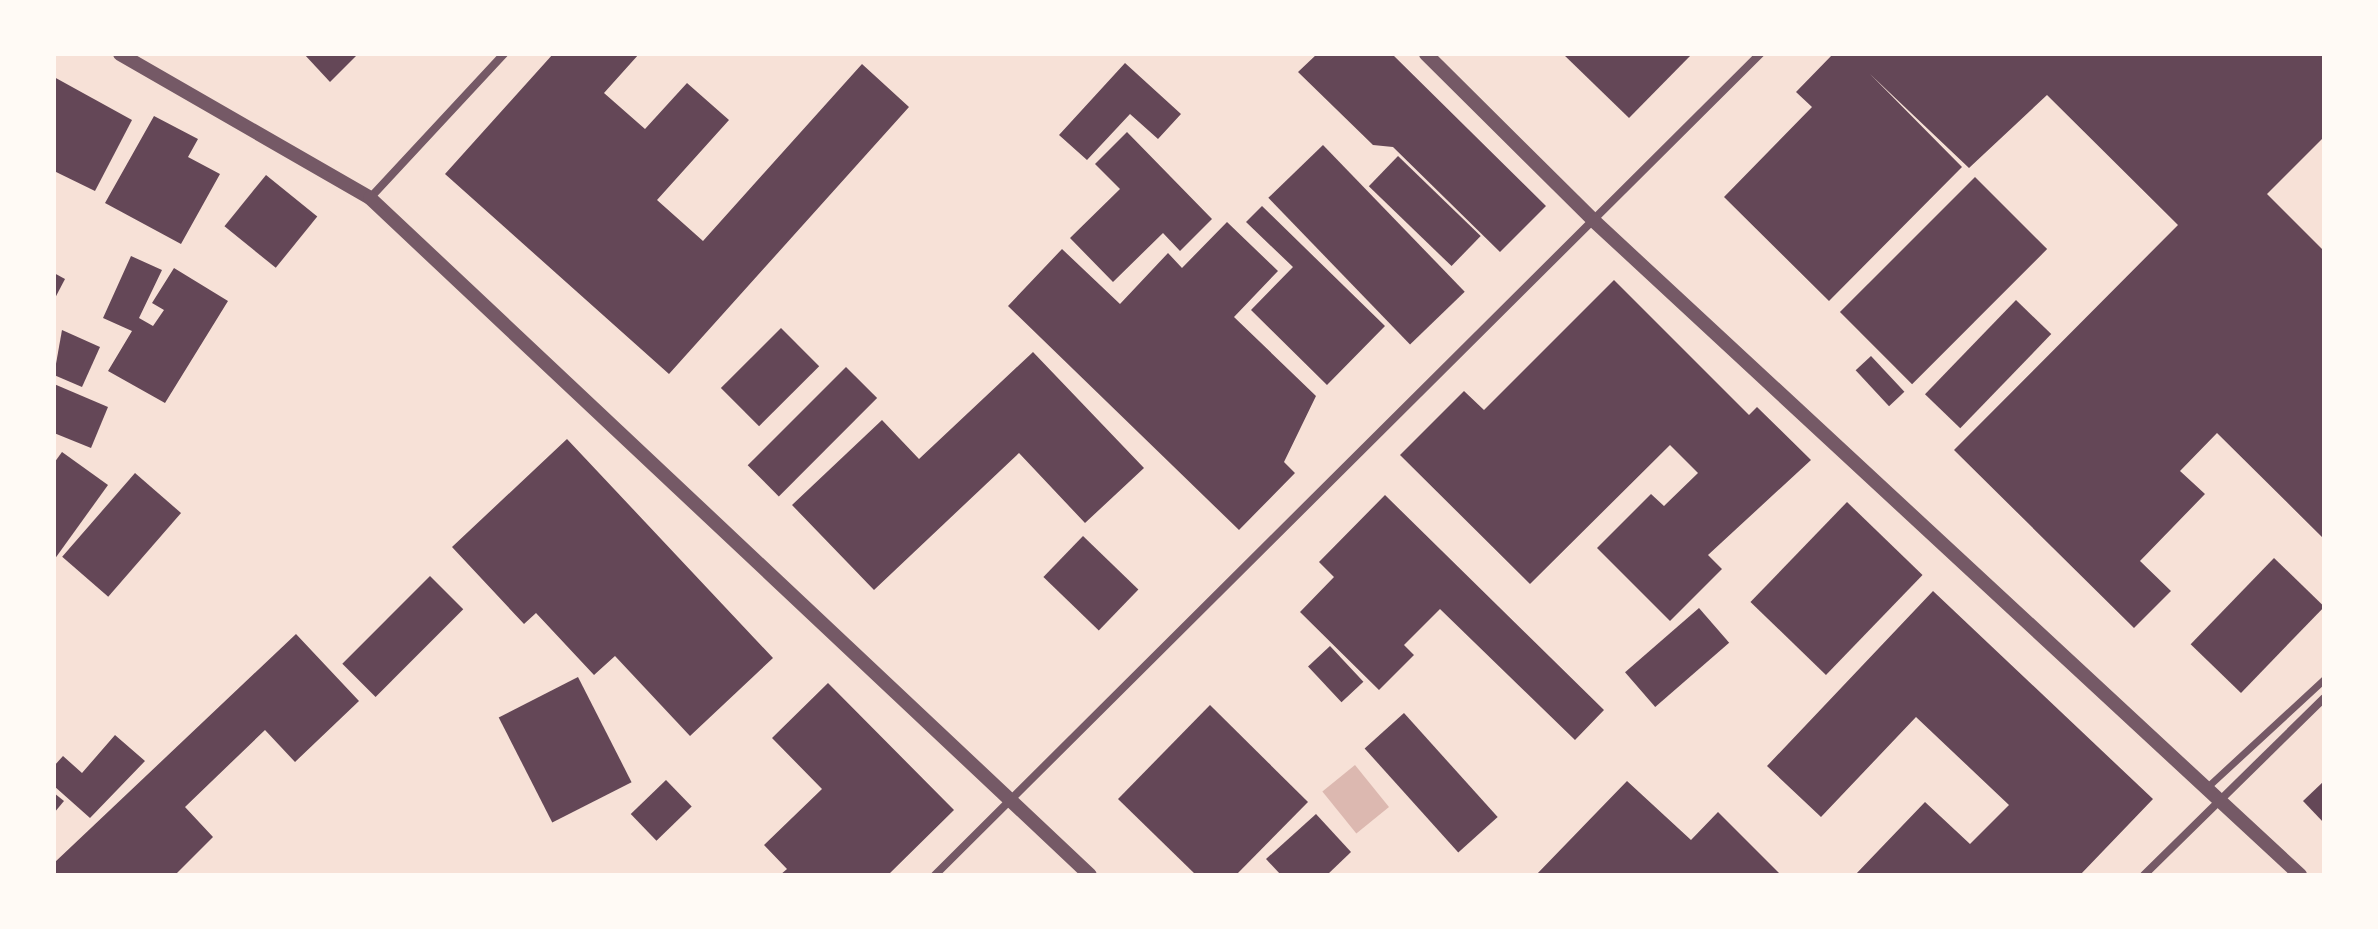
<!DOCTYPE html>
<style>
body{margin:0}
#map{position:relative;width:2378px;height:929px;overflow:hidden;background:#f7e1d7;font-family:"Asap Condensed",sans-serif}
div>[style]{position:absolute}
.water>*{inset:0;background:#dcb8b0;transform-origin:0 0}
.building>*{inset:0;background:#644757;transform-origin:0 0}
.pedestrian>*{height:7px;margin:-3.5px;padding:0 3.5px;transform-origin:3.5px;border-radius:3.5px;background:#755966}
.minor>*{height:8px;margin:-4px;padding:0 4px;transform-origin:4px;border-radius:4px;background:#755966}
.tertiary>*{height:14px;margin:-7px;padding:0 7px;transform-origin:7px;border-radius:7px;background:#755966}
span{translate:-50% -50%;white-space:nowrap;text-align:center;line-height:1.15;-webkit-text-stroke:8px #fffaf5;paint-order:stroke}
.frame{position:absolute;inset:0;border:56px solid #fffaf5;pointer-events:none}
</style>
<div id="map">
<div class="water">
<i style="left:1355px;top:765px;width:54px;height:42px;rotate:51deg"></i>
</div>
<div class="building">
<i style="clip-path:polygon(304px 54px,358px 54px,330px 82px)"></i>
<i style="clip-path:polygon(553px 54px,639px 54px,604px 93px,645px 129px,687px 83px,729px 120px,657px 200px,703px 241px,862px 64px,909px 107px,669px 374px,445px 174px)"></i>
<i style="clip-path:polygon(1317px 54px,1392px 54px,1546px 206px,1500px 252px,1393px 147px,1373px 145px,1298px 72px)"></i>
<i style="clip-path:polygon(1563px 54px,1692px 54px,1629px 118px)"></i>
<i style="clip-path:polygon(1833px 54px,2324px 54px,2324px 137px,2267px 194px,2324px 251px,2324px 539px,2217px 433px,2180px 471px,2205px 494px,2140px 561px,2171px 591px,2134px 628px,1954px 450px,2178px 225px,2047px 95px,1969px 168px,1870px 74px,1962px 167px,1829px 301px,1724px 197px,1812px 107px,1796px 92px)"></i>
<i style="clip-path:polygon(1125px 63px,1181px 114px,1158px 139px,1130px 114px,1087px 160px,1059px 135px)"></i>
<i style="clip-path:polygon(54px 77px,132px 120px,95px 191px,54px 171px)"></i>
<i style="clip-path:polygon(154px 116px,198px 139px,188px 157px,220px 174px,181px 244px,105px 203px)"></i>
<i style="clip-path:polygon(1127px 132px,1212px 219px,1180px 251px,1163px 233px,1113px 282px,1070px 238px,1120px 189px,1095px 164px)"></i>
<i style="left:1323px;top:145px;width:204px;height:76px;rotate:46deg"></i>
<i style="left:1398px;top:156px;width:115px;height:42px;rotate:44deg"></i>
<i style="left:266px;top:175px;width:66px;height:66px;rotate:39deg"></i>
<i style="left:1975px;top:177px;width:102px;height:191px;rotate:45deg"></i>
<i style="clip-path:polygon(1262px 206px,1385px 326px,1327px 385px,1251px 310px,1293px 267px,1246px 222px)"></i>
<i style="clip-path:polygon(1227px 222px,1278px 271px,1234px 317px,1316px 396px,1284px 462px,1295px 473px,1239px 530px,1008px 306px,1062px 249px,1120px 304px,1168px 253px,1182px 268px)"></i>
<i style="clip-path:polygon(131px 256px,162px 270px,139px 318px,153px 326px,164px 310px,152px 303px,174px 268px,228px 301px,165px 403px,108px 371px,132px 331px,103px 318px)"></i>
<i style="clip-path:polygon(54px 273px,65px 279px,54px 300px)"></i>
<i style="clip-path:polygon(1614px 280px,1749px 415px,1757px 407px,1811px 460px,1708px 555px,1722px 569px,1670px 621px,1597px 548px,1651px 494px,1664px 506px,1698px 473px,1670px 445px,1530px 584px,1400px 455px,1464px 391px,1484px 410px)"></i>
<i style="left:2016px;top:300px;width:49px;height:131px;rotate:44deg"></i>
<i style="left:781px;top:328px;width:54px;height:85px;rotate:45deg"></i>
<i style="clip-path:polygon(62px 330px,100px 347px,82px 387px,54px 375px)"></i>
<i style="clip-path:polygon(1033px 352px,1144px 468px,1085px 523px,1019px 453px,874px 590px,792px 505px,882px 420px,919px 459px)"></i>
<i style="left:1871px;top:356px;width:49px;height:21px;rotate:47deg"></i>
<i style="left:846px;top:367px;width:44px;height:139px;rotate:45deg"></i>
<i style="clip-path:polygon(54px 384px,108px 407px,91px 448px,54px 433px)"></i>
<i style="clip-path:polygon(567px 439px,773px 658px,690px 736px,615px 656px,594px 675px,536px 613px,524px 624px,452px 547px)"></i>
<i style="clip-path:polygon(62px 452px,108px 485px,54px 560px,54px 463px)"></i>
<i style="left:135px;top:473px;width:61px;height:111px;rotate:41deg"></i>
<i style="clip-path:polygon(1385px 495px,1604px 710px,1575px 740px,1440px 609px,1404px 645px,1414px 655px,1379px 690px,1300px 612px,1334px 577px,1319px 562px)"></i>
<i style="left:1847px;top:502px;width:105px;height:139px;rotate:44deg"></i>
<i style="left:1083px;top:536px;width:77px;height:57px;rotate:44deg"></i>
<i style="left:2274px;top:558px;width:70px;height:120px;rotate:44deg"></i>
<i style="left:430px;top:576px;width:47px;height:124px;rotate:45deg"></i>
<i style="clip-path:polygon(1933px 591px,2153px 799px,2080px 875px,1855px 875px,1925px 802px,1970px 844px,2009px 805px,1916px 717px,1821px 817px,1767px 766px)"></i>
<i style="left:1699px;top:608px;width:46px;height:98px;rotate:49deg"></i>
<i style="clip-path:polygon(296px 634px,359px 701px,295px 762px,265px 730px,185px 807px,213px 837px,175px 875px,54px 875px,54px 863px)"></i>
<i style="left:1330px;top:646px;width:49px;height:30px;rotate:47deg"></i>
<i style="left:578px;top:677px;width:118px;height:89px;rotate:63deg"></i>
<i style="clip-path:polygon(828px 683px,954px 810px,888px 875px,780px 875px,787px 869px,764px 845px,822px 789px,772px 738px)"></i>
<i style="clip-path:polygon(1210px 705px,1308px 802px,1236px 875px,1196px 875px,1118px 799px)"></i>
<i style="left:1404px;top:713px;width:140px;height:53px;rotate:48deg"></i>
<i style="clip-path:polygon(115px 735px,145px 761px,90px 818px,54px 786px,54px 766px,63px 756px,82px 773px)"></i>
<i style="left:666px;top:780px;width:37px;height:49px;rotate:46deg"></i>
<i style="clip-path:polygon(1627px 781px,1691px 840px,1718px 812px,1781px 875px,1536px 875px)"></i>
<i style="clip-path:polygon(2324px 781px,2324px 823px,2303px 801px)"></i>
<i style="clip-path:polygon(54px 793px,64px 801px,54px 813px)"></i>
<i style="clip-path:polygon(1316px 814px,1351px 852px,1327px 875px,1281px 875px,1266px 859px)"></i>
</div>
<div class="pedestrian">
<i style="left:2205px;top:789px;width:162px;rotate:-42.7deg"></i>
</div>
<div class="minor">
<i style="left:370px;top:198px;width:197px;rotate:-47.1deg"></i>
<i style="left:935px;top:875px;width:1164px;rotate:-44.86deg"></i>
<i style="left:2144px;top:875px;width:252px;rotate:-44.5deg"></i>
</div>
<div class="tertiary">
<i style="left:120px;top:54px;width:289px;rotate:29.9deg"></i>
<i style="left:370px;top:198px;width:988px;rotate:43.24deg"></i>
<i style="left:1426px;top:54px;width:235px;rotate:44.8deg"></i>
<i style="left:1593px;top:220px;width:964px;rotate:42.81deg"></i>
</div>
<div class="frame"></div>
</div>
